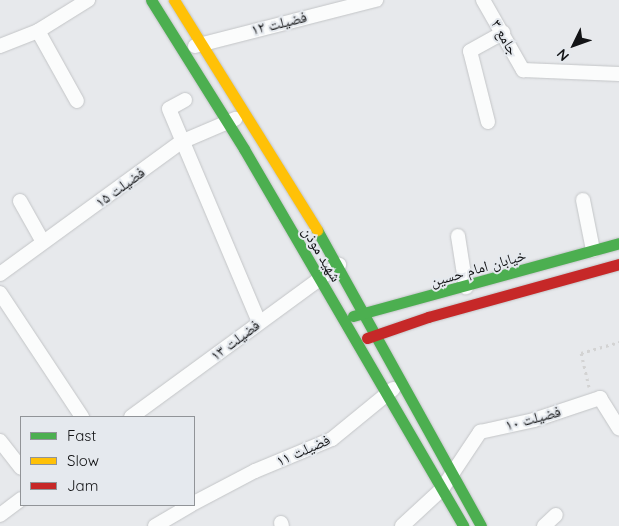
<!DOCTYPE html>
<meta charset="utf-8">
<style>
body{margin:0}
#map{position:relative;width:619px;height:526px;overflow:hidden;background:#e7e9ec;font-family:Quicksand,"Noto Naskh Arabic",sans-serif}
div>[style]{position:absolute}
.path>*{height:3px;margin-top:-1.5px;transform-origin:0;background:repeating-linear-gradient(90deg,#d3d3d3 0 2.5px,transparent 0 6.5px)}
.roads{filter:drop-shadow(0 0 1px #c3c5c7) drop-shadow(0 0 1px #c3c5c7)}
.street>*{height:14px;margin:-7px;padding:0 7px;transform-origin:7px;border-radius:7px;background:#fbfcfc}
.fast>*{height:11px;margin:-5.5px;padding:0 5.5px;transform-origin:5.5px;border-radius:5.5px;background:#4caf50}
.slow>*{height:11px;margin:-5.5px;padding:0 5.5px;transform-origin:5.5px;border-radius:5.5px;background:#ffc107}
.jam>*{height:11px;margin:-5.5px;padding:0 5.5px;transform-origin:5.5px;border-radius:5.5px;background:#c62828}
span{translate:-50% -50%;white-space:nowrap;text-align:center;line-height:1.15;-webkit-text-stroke:4px #e5e9ee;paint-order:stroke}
.street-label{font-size:15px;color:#131416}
.legend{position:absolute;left:20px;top:416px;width:175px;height:90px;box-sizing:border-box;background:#e5e9ee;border:1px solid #919498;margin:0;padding:6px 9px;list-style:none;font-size:15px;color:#131416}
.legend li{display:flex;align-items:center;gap:10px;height:25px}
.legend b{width:25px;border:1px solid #919498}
.north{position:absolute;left:549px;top:20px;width:50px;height:50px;-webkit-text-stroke:4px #e5e9ee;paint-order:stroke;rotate:228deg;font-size:14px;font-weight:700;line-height:20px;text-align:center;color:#131416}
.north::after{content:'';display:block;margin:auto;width:18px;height:22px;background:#131416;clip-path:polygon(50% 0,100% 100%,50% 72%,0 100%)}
</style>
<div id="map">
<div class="path">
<i style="left:589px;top:387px;width:35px;rotate:-103deg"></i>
<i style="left:581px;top:353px;width:40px;rotate:-16deg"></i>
</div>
<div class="roads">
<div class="street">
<i style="left:483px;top:0;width:81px;rotate:60.3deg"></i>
<i style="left:523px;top:70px;width:96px;rotate:2.4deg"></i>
<i style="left:38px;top:31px;width:80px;rotate:60.9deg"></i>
<i style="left:0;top:46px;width:41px;rotate:-21.5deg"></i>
<i style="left:38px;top:31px;width:59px;rotate:-31.8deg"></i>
<i style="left:195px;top:46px;width:187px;rotate:-14.3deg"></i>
<i style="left:185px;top:100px;width:18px;rotate:151deg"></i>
<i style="left:169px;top:109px;width:231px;rotate:67.1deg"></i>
<i style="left:488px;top:122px;width:73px;rotate:-104.2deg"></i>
<i style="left:470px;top:51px;width:38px;rotate:-29deg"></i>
<i style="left:583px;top:200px;width:51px;rotate:78.7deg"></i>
<i style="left:20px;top:201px;width:47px;rotate:60.7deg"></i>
<i style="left:458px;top:236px;width:52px;rotate:81.1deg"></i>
<i style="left:0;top:274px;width:224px;rotate:-36.1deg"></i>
<i style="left:181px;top:142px;width:59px;rotate:-23.1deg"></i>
<i style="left:0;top:293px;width:149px;rotate:56.5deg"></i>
<i style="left:131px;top:417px;width:258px;rotate:-36.2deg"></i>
<i style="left:0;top:441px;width:34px;rotate:52deg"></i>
<i style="left:194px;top:503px;width:69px;rotate:-27.7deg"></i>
<i style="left:255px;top:471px;width:83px;rotate:-22.6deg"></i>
<i style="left:332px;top:439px;width:79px;rotate:-39.3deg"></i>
<i style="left:0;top:515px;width:26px;rotate:-37deg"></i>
<i style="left:281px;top:523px;width:3px;rotate:72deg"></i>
<i style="left:155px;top:526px;width:42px;rotate:-30.3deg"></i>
<i style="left:402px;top:526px;width:54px;rotate:-42.8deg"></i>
<i style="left:442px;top:489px;width:69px;rotate:-56.3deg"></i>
<i style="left:480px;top:432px;width:55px;rotate:-12.5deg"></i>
<i style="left:534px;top:420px;width:70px;rotate:-18.4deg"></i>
<i style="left:600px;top:398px;width:36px;rotate:58deg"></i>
<i style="left:544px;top:526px;width:16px;rotate:-43deg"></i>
</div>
<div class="fast">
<i style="left:151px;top:0;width:176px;rotate:58deg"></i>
<i style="left:244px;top:149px;width:436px;rotate:59.8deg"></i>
<i style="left:317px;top:230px;width:338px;rotate:61deg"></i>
<i style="left:353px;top:316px;width:276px;rotate:-15.3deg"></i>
</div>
<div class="slow">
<i style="left:174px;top:0;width:271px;rotate:58.1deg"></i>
</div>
<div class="jam">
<i style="left:367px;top:338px;width:65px;rotate:-19deg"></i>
<i style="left:428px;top:317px;width:198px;rotate:-15.5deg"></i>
</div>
</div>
<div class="street-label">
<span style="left:279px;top:23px;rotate:-14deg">فضیلت ۱۲</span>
<span style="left:505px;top:37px;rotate:60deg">جامع ۳</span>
<span style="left:120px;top:187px;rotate:-36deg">فضیلت ۱۵</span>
<span style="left:322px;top:254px;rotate:59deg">شهید موذن</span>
<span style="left:478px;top:268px;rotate:-16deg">خیابان امام حسین</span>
<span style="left:235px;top:340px;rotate:-37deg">فضیلت ۱۳</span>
<span style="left:533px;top:418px;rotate:-15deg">فضیلت ۱۰</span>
<span style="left:303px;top:450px;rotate:-24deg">فضیلت ۱۱</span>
</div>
<ul class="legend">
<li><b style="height:6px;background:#4caf50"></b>Fast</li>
<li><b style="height:6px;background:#ffc107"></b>Slow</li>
<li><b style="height:6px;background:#c62828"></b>Jam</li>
</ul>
<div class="north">N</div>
</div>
